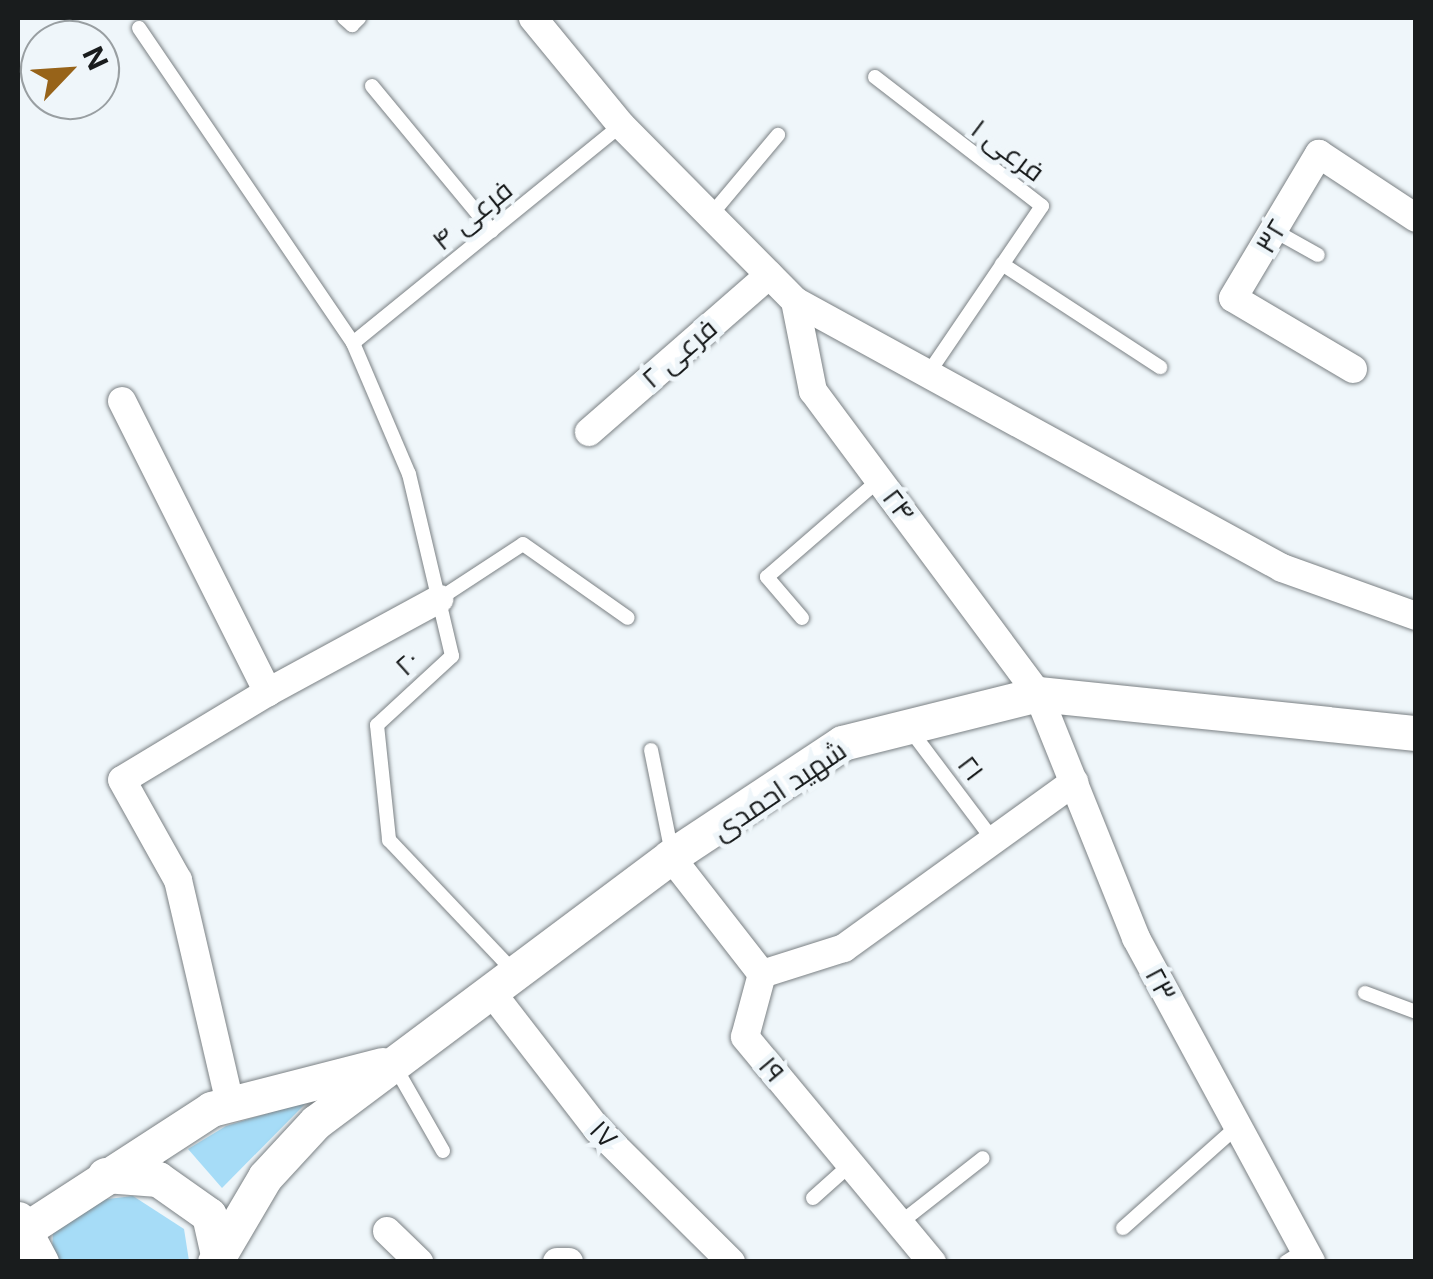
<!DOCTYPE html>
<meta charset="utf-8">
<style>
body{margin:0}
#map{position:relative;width:1433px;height:1279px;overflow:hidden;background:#eff6fa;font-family:Inter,Cairo,sans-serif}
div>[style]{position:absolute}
.green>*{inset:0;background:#a6dcf7}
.roads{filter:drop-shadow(0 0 2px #7b8184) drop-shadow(0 0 2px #7b8184)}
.service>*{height:14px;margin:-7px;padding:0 7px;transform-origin:7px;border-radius:7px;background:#fff}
.minor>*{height:28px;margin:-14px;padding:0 14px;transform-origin:14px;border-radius:14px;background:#fff}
.tertiary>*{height:35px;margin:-17.5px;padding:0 17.5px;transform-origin:17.5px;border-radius:17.5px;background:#fff}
span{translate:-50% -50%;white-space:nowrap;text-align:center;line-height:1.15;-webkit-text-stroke:10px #eff6fa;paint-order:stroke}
.street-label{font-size:28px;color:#191c1d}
.frame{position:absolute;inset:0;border:20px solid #191c1d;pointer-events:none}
.north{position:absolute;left:20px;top:20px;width:100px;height:100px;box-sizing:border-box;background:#eff6fa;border:2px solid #999fa2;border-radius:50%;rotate:65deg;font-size:28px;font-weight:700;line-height:40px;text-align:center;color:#191c1d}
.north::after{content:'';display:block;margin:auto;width:35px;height:45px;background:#976319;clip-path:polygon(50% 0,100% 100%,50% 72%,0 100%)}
</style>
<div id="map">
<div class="green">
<i style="clip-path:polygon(308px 1101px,222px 1188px,188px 1149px,226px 1126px)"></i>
<i style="clip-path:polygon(133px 1196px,184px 1229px,189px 1261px,61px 1261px,52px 1254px,53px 1230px,99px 1200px)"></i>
</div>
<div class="roads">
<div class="service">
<i style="left:344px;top:18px;width:11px;rotate:41deg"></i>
<i style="left:352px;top:25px;width:10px;rotate:-45deg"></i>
<i style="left:139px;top:28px;width:381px;rotate:55.8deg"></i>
<i style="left:353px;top:343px;width:142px;rotate:66.9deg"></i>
<i style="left:409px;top:474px;width:187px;rotate:76.7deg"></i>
<i style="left:452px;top:656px;width:102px;rotate:137.4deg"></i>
<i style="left:377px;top:725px;width:116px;rotate:84deg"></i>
<i style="left:389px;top:840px;width:185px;rotate:46.5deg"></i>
<i style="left:875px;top:77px;width:211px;rotate:37.7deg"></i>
<i style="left:1042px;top:206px;width:208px;rotate:124.2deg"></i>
<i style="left:372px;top:86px;width:188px;rotate:50.4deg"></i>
<i style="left:710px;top:216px;width:106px;rotate:-50deg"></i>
<i style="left:1275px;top:231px;width:49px;rotate:29.2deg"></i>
<i style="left:1002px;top:264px;width:189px;rotate:33.1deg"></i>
<i style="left:353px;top:343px;width:345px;rotate:-39.1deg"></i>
<i style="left:439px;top:599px;width:100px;rotate:-33.2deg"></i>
<i style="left:523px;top:544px;width:128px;rotate:35.2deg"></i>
<i style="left:802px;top:618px;width:54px;rotate:-130.5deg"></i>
<i style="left:767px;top:577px;width:150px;rotate:-40.9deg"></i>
<i style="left:908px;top:727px;width:141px;rotate:53deg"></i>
<i style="left:651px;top:750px;width:105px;rotate:78.5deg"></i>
<i style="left:1365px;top:993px;width:54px;rotate:20.4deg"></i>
<i style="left:394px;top:1065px;width:99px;rotate:60.3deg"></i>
<i style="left:813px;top:1198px;width:51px;rotate:-41.8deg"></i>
<i style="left:900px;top:1223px;width:105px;rotate:-38.1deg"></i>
<i style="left:1123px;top:1228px;width:154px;rotate:-41.6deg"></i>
<i style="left:1286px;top:1262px;width:22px;rotate:-32deg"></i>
</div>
<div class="minor">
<i style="left:533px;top:18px;width:139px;rotate:50.6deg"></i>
<i style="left:621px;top:125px;width:247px;rotate:45.3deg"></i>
<i style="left:795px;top:301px;width:555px;rotate:28.73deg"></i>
<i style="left:1282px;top:568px;width:142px;rotate:19.7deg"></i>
<i style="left:795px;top:301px;width:92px;rotate:78.7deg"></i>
<i style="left:813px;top:391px;width:377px;rotate:53.4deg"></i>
<i style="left:1038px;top:694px;width:263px;rotate:68.1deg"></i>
<i style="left:1136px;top:938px;width:368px;rotate:61.6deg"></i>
<i style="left:1353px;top:369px;width:139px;rotate:-149.4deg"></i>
<i style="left:1233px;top:298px;width:168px;rotate:-59.2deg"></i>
<i style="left:1319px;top:154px;width:116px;rotate:33.4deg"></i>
<i style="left:122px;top:401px;width:326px;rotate:63.4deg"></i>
<i style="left:268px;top:692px;width:170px;rotate:148.9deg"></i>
<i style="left:122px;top:780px;width:115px;rotate:60.8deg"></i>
<i style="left:178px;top:880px;width:230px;rotate:76.9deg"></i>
<i style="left:589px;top:432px;width:239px;rotate:-41.1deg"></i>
<i style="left:268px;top:692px;width:195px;rotate:-28.5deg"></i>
<i style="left:674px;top:861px;width:143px;rotate:52.1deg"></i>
<i style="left:762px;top:974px;width:65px;rotate:105.1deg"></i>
<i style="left:745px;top:1037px;width:293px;rotate:50.3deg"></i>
<i style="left:762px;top:974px;width:86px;rotate:-17.6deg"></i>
<i style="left:844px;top:948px;width:284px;rotate:-35.8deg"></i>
<i style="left:492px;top:993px;width:172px;rotate:52.3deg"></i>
<i style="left:597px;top:1129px;width:189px;rotate:44.8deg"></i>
<i style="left:387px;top:1231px;width:45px;rotate:44.1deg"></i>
<i style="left:557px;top:1262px;width:12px"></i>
</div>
<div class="tertiary">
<i style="left:105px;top:1175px;width:53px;rotate:4.3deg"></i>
<i style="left:158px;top:1179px;width:62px;rotate:35.2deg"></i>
<i style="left:209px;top:1215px;width:41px;rotate:77.3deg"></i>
<i style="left:18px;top:1219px;width:49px;rotate:61.9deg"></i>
<i style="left:25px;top:1230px;width:222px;rotate:-33deg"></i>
<i style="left:211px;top:1109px;width:177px;rotate:-14.4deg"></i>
<i style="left:215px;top:1262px;width:99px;rotate:-59.5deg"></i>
<i style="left:265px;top:1177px;width:75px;rotate:-47.2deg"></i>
<i style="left:316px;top:1122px;width:442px;rotate:-36.8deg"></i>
<i style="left:670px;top:857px;width:206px;rotate:-33.5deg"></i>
<i style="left:842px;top:743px;width:202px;rotate:-14deg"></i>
<i style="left:1038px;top:694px;width:380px;rotate:5.9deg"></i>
</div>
</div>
<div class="street-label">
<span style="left:1008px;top:150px;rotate:37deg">فرعی ۱</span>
<span style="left:472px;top:215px;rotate:-39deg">فرعی ۴</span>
<span style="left:1271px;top:236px;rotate:-59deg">۳۲</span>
<span style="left:679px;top:353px;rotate:-41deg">فرعی ۲</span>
<span style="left:899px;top:505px;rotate:53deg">۲۴</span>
<span style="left:407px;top:663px;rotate:-42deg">۲۰</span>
<span style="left:971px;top:768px;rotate:53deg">۲۱</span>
<span style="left:779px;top:790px;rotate:-34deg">شهید احمدی</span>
<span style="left:1161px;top:984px;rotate:62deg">۲۳</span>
<span style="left:772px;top:1069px;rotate:50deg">۱۹</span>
<span style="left:604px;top:1134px;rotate:47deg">۱۷</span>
</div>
<div class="frame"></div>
<div class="north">N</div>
</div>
